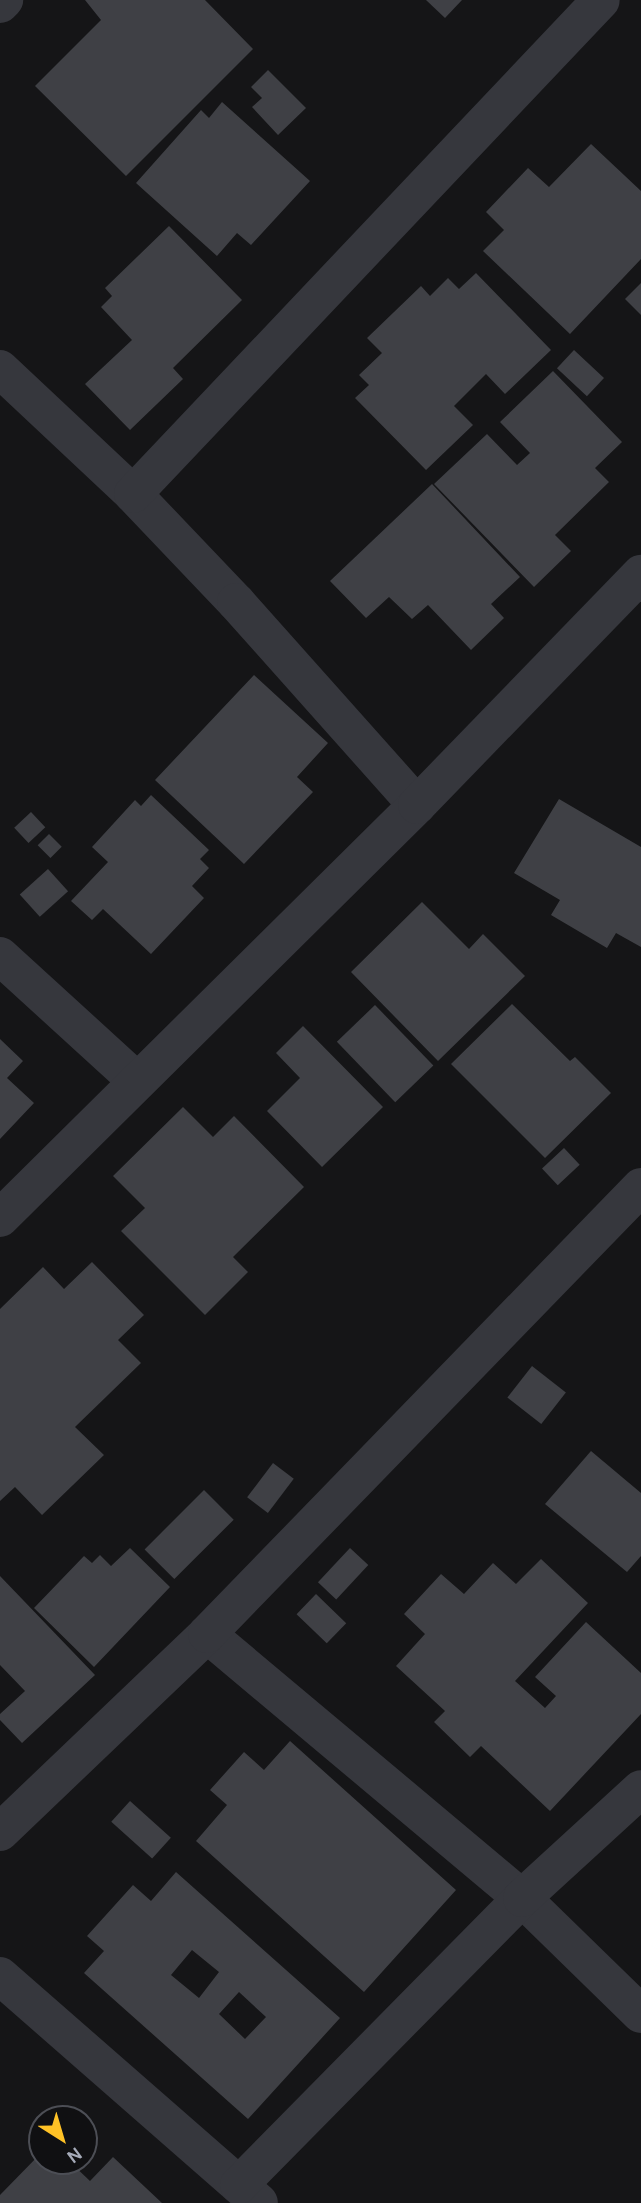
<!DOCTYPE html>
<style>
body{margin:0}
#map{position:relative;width:641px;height:2203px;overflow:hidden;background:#151517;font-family:Karla,sans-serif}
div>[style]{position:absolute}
.building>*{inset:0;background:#3f4045;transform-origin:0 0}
.minor>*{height:38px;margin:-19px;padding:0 19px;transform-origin:19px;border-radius:19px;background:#36373d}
span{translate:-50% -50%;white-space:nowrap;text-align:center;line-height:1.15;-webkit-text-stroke:6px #101012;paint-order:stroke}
.north{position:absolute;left:28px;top:2105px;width:70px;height:70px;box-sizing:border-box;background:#101012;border:2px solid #4c4e55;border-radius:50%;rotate:143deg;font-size:19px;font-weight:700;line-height:28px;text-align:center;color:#a6abb9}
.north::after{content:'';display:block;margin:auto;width:24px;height:32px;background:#ffc226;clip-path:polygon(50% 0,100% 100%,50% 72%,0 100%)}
</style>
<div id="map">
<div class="building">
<i style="clip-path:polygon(85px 0,205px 0,253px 49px,126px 176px,35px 86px,101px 20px)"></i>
<i style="clip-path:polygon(426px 0,462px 0,445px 18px)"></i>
<i style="clip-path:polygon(268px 70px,306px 108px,278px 135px,252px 107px,262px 98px,251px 87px)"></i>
<i style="clip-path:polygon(222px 102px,310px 181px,251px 245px,237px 233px,217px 256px,136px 183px,201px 110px,209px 118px)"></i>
<i style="clip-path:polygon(591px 144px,641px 191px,641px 259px,570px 334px,483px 251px,504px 230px,486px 212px,528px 168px,549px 187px)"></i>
<i style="clip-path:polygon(169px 226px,242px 300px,173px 368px,183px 379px,130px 430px,85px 384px,132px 340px,101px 307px,112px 296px,105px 288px)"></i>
<i style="clip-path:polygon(476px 273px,551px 350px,505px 394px,486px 374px,454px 406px,473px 425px,426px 470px,355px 398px,369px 385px,359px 375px,382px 353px,367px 338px,421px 286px,430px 296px,448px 278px,459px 289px)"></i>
<i style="clip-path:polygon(641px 283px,641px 315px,625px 299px)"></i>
<i style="left:574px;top:350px;width:41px;height:25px;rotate:43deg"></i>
<i style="clip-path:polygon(553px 371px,622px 442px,595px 468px,609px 482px,555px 535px,571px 551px,534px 587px,434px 484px,487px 434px,517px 465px,530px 453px,500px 422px)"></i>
<i style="clip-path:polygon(432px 484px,520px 577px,491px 604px,504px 618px,471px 650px,428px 605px,412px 619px,389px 597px,366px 618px,330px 581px)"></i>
<i style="clip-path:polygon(254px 675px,328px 743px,297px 777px,313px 792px,244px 864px,155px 780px)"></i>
<i style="clip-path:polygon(151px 795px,209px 850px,200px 859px,209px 868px,192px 886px,204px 898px,151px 954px,103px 909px,92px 920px,71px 901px,108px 862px,92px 847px,135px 800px,141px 806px)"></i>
<i style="clip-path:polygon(559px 799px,641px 847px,641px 947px,616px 933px,607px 948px,551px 915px,560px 900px,514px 873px)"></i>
<i style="left:31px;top:812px;width:21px;height:23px;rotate:47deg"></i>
<i style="left:49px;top:834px;width:18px;height:16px;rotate:45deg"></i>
<i style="left:48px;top:869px;width:30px;height:38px;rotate:48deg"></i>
<i style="clip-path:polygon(422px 902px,469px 949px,483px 934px,525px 976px,438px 1061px,351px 972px)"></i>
<i style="clip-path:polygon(512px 1004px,570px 1061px,575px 1057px,611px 1093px,545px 1158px,451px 1064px)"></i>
<i style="left:375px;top:1005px;width:84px;height:53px;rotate:46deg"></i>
<i style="clip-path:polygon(303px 1026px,383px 1107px,322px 1167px,267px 1111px,300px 1078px,276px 1053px)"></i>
<i style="clip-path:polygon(0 1039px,23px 1061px,7px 1078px,34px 1103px,0 1139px)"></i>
<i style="clip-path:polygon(183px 1107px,213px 1137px,234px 1116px,304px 1187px,233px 1257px,248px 1272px,205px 1315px,121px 1231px,145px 1208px,113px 1176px)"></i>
<i style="left:564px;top:1148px;width:23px;height:30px;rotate:47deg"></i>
<i style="clip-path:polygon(92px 1262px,144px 1315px,118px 1340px,141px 1363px,75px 1427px,104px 1455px,42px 1515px,15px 1487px,0 1501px,0 1309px,43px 1267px,64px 1289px)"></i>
<i style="left:532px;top:1366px;width:43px;height:40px;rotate:38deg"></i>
<i style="clip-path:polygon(591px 1451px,641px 1493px,641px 1556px,627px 1572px,545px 1504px)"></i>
<i style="left:273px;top:1463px;width:26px;height:43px;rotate:37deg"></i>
<i style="left:204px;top:1490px;width:42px;height:84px;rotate:45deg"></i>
<i style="clip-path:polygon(130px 1548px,170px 1587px,94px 1667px,34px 1608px,84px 1556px,92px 1563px,100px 1555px,111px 1566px)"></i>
<i style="left:350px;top:1548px;width:25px;height:47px;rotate:43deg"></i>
<i style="clip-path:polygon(541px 1559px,588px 1603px,515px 1681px,545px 1708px,556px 1696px,535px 1677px,586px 1622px,641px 1673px,641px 1714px,550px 1811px,481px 1746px,470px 1757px,434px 1722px,445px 1711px,396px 1666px,425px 1634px,404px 1614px,441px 1574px,464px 1594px,493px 1563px,516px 1584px)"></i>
<i style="clip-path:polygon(0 1576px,95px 1675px,22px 1743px,0 1720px,0 1714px,25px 1691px,0 1665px)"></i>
<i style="left:316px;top:1594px;width:42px;height:28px;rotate:44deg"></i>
<i style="clip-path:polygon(290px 1741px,456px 1890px,364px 1992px,196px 1841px,227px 1805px,210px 1790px,244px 1752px,264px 1770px)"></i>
<i style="left:130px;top:1801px;width:55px;height:28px;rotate:42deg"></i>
<i style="clip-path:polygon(evenodd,176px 1872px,340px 2018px,248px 2119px,84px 1973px,104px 1951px,87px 1936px,133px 1885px,151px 1901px,176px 1872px,192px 1950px,219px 1972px,199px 1998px,171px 1975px,192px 1950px,176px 1872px,239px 1992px,266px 2017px,245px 2039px,219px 2014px,239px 1992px)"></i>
<i style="clip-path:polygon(42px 2152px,42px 2161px,69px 2161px,90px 2181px,113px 2157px,162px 2203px,0 2203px,0 2195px)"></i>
</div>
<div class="minor">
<i style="left:0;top:4px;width:6px;rotate:-45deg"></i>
<i style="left:0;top:369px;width:183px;rotate:43.2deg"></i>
<i style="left:133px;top:494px;width:149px;rotate:46.4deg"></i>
<i style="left:236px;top:602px;width:272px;rotate:48.3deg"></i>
<i style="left:133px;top:494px;width:680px;rotate:-46.55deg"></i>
<i style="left:0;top:956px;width:185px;rotate:42.4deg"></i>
<i style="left:0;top:1218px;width:587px;rotate:-44.72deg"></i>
<i style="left:417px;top:805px;width:322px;rotate:-45.9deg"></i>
<i style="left:207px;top:1634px;width:411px;rotate:40deg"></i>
<i style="left:522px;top:1898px;width:166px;rotate:44.3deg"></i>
<i style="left:0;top:1832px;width:286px;rotate:-43.7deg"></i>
<i style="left:207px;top:1634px;width:623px;rotate:-45.85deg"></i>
<i style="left:0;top:1976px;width:344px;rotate:41.2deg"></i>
<i style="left:239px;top:2185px;width:403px;rotate:-45.4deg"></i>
<i style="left:522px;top:1898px;width:161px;rotate:-42.5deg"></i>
</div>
<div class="north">N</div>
</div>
